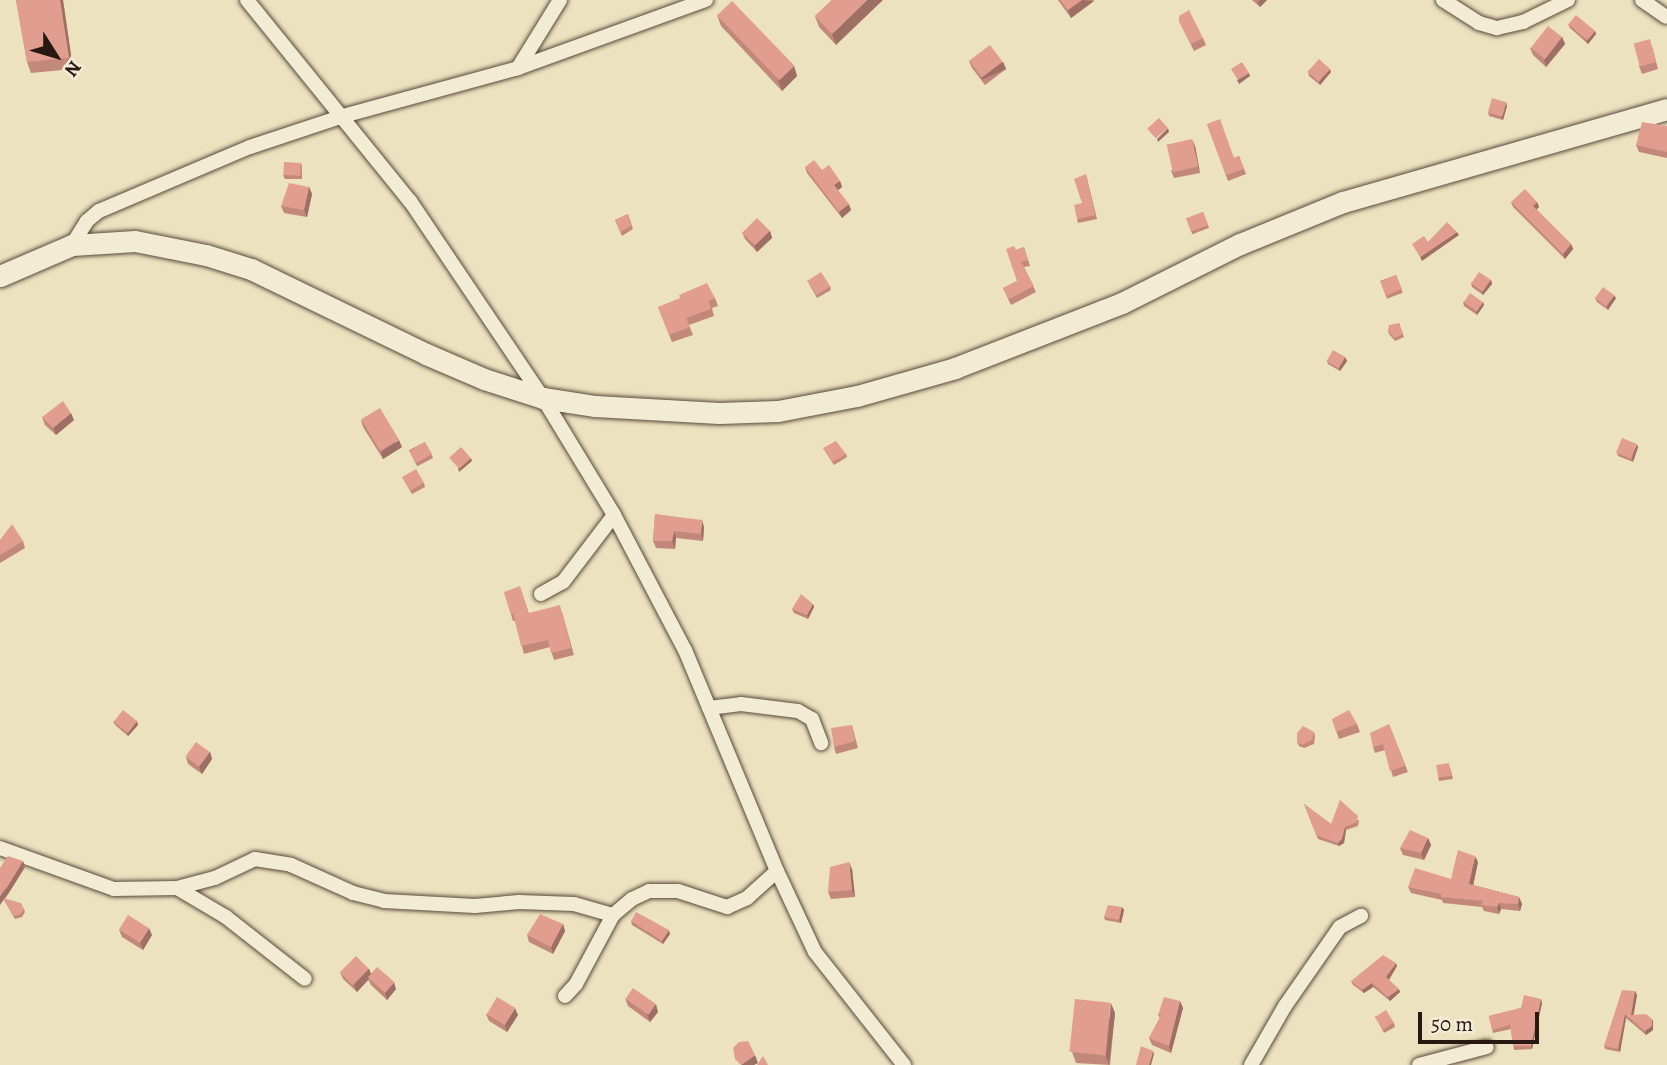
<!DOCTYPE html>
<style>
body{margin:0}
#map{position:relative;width:1667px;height:1065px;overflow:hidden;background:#ece2bf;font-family:Alegreya,serif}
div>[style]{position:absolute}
.roads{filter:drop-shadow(0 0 2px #584a3c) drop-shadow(0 0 2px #584a3c)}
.street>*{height:14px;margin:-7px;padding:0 7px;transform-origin:7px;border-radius:7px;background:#f3ecd5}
.secondary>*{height:21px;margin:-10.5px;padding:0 10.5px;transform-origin:10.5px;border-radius:10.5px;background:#f3ecd5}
.wall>*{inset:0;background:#c2887c;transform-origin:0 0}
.shaded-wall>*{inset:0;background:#9e6f65;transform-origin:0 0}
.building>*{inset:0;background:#e19e90;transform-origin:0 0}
span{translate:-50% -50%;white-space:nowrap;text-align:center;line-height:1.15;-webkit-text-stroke:5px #f3ecd5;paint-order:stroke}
.north{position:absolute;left:21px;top:21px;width:70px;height:70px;-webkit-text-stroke:5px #f3ecd5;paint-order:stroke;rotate:127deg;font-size:19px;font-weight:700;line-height:28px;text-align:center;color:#271811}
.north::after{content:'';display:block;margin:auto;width:24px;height:32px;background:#271811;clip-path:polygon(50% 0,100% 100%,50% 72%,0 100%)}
.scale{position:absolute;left:1418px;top:1012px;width:121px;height:32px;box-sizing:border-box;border:4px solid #271811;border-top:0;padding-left:9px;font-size:21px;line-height:24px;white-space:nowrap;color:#271811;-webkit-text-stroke:5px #f3ecd5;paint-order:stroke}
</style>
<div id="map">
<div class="roads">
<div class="street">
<i style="left:247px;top:0;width:259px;rotate:51deg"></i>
<i style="left:410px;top:201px;width:238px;rotate:56deg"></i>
<i style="left:543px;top:398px;width:137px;rotate:58.7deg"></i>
<i style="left:614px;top:515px;width:153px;rotate:62.3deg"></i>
<i style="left:685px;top:650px;width:239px;rotate:67.4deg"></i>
<i style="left:777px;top:871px;width:89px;rotate:64.9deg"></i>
<i style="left:815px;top:952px;width:144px;rotate:51.8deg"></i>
<i style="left:1443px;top:0;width:43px;rotate:32.6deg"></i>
<i style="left:1479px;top:23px;width:19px;rotate:16deg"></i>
<i style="left:1497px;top:28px;width:27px;rotate:-13deg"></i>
<i style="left:1523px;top:22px;width:50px;rotate:-26.1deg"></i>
<i style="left:1642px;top:0;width:29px;rotate:35deg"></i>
<i style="left:518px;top:68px;width:80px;rotate:-58.3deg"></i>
<i style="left:72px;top:245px;width:28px;rotate:-58deg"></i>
<i style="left:87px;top:221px;width:16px;rotate:-40deg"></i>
<i style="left:99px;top:211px;width:164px;rotate:-23deg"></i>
<i style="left:250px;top:147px;width:98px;rotate:-18.4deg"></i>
<i style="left:343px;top:116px;width:181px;rotate:-15.3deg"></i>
<i style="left:518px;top:68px;width:200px;rotate:-19.9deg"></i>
<i style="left:541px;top:594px;width:25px;rotate:-29deg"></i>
<i style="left:563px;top:582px;width:84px;rotate:-52.7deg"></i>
<i style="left:709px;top:708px;width:32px;rotate:-7deg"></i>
<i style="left:741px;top:704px;width:57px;rotate:7deg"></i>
<i style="left:798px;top:711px;width:16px;rotate:30deg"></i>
<i style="left:812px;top:719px;width:26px;rotate:69deg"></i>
<i style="left:0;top:848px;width:121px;rotate:19.8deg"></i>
<i style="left:114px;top:889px;width:63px;rotate:-0.9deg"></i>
<i style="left:177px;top:888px;width:39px;rotate:-15deg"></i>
<i style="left:215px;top:878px;width:44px;rotate:-25.4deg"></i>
<i style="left:255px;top:859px;width:36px;rotate:9deg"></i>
<i style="left:291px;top:865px;width:68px;rotate:24.3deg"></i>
<i style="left:353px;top:893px;width:32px;rotate:14deg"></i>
<i style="left:384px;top:901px;width:91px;rotate:3.1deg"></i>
<i style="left:475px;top:906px;width:44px;rotate:-5.2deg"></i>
<i style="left:519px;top:902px;width:55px;rotate:2.1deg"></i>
<i style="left:574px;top:904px;width:41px;rotate:15.8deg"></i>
<i style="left:177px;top:888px;width:57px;rotate:30.6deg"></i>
<i style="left:226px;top:917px;width:100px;rotate:38.1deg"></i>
<i style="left:565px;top:996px;width:16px;rotate:-47deg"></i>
<i style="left:576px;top:984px;width:78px;rotate:-61.8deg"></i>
<i style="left:613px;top:915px;width:25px;rotate:-40deg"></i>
<i style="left:632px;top:899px;width:19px;rotate:-25deg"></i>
<i style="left:649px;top:891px;width:29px"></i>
<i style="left:678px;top:891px;width:52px;rotate:18.1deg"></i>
<i style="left:727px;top:907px;width:22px;rotate:-24deg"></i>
<i style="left:747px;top:898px;width:40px;rotate:-42deg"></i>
<i style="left:1251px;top:1065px;width:68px;rotate:-60deg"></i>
<i style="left:1285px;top:1006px;width:96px;rotate:-55.2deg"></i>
<i style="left:1340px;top:927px;width:24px;rotate:-28deg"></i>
<i style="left:1419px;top:1065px;width:70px;rotate:-14.8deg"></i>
</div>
<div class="secondary">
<i style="left:0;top:276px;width:78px;rotate:-23.3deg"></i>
<i style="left:72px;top:245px;width:63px;rotate:-3.6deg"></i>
<i style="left:135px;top:241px;width:72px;rotate:11.2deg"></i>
<i style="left:206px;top:255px;width:47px;rotate:17.3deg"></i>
<i style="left:251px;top:269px;width:195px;rotate:25.9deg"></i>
<i style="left:426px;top:354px;width:63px;rotate:23.3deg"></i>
<i style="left:484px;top:379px;width:62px;rotate:17.9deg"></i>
<i style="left:543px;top:398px;width:53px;rotate:8.7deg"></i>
<i style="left:595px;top:406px;width:124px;rotate:3.2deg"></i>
<i style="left:719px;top:413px;width:59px;rotate:-1.9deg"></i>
<i style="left:778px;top:411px;width:80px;rotate:-10.8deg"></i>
<i style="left:857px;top:396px;width:102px;rotate:-15.9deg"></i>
<i style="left:955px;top:368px;width:179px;rotate:-21.3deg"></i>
<i style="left:1122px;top:303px;width:132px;rotate:-26.6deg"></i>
<i style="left:1240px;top:244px;width:111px;rotate:-22.2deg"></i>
<i style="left:1343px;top:202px;width:337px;rotate:-16deg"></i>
</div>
</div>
<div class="wall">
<i style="clip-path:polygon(16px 0,63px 0,73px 69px,31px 73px,27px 62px)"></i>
<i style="clip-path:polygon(832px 0,836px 45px,819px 27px,815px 16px)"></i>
<i style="clip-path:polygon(1058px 0,1093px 0,1094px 1px,1071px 18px)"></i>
<i style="clip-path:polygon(1252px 0,1267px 0,1260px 7px)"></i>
<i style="clip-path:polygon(717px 15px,794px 66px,797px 76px,782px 91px,721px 26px)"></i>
<i style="clip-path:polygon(1179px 21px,1203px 38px,1206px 45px,1194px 51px)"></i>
<i style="clip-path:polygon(1568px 24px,1595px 31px,1596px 34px,1588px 44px,1570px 28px)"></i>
<i style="clip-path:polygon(1562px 37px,1565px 44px,1546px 67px,1533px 55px,1530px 48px)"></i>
<i style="clip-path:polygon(1652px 46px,1658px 69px,1642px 74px,1639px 66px)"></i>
<i style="clip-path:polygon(969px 61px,1003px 62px,1006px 69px,985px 85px,972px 68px)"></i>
<i style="clip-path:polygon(1308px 72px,1331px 72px,1320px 85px,1309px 76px)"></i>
<i style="clip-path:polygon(1507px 106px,1503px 120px,1489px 116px,1488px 112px)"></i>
<i style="clip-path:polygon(1207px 124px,1234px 158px,1239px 156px,1246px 174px,1228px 181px)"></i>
<i style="clip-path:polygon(1667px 126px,1667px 158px,1639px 152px,1636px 145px)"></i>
<i style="clip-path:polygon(1195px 146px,1200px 173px,1174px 178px,1171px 171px)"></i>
<i style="clip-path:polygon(301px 163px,302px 166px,302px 179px,285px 179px,283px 175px)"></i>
<i style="clip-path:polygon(805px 167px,822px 170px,840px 181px,842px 187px,838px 190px,851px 210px,842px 218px,807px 173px)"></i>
<i style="clip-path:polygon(1086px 174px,1097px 219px,1078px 223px,1077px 219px,1082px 203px)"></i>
<i style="clip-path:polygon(309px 187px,312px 194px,307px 217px,284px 213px,281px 206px)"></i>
<i style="clip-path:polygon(1511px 202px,1537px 202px,1539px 207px,1536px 209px,1571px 244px,1573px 249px,1565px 259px,1513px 207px)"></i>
<i style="left:1203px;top:212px;width:17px;height:18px;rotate:69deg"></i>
<i style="clip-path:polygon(628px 214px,633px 229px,622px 236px,615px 220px)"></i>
<i style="clip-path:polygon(770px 231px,772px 238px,757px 252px,745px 239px,742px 232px)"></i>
<i style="clip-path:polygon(1024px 247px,1030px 266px,1024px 267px,1036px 292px,1011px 305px,1003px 288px,1017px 281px,1016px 250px)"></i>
<i style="left:1396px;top:275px;width:19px;height:17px;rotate:69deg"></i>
<i style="clip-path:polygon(807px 280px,830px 286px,831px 290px,817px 298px)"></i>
<i style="clip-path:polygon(1491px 280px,1492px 284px,1483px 295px,1472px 287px,1471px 283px)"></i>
<i style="clip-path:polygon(715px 298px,718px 306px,712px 308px,714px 316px,689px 325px,693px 335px,672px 342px,658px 307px)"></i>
<i style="clip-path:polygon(1595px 298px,1616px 298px,1608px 310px,1597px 302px)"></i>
<i style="clip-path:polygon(1463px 302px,1483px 302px,1484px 305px,1477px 315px,1464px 306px)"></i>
<i style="clip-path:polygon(1399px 323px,1404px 337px,1395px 341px,1389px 334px,1388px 330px)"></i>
<i style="clip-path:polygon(1345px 357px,1347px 361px,1340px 371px,1328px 364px,1327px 361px)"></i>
<i style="clip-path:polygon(42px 417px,74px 420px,56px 435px,45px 425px)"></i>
<i style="clip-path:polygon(361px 420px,402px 447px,383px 459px,363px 427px)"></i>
<i style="left:425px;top:442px;width:18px;height:18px;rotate:63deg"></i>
<i style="clip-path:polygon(1638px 447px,1633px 462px,1618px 456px,1617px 453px)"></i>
<i style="clip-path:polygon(823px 448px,846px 454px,847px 457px,834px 465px)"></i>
<i style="clip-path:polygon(402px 477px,424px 483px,425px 487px,412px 494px)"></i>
<i style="clip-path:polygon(655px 514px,704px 527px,703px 541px,676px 538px,675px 549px,656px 548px,653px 541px)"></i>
<i style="clip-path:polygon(0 540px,23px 541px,25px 548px,0 563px)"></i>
<i style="clip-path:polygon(504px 592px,529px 613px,562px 612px,574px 655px,554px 660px,550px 647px,524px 654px,515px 621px,513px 621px)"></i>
<i style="clip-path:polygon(813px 604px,814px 607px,808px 619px,794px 613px,792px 609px)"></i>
<i style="clip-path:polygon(1332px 719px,1357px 724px,1360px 732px,1339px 739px)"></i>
<i style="clip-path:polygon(113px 721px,138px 725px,128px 736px,115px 725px)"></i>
<i style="clip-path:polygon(1389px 724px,1408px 772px,1393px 777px,1385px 750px,1375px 753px,1373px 747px)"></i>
<i style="clip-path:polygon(852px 725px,858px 748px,836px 754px,834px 747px)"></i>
<i style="clip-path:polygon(1314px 732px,1315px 736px,1314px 744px,1304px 748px,1299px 746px,1297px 742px)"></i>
<i style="clip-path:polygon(210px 752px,212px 759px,202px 774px,188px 764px,186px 757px)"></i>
<i style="clip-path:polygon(1450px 767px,1453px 779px,1439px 781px,1438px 778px)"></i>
<i style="clip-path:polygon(1304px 804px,1331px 824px,1359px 820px,1358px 826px,1346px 830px,1344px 843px,1339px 846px,1318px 839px)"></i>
<i style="clip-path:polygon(1428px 838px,1431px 845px,1424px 860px,1403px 855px,1400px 848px)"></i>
<i style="clip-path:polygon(23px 861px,25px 867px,5px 899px,24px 909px,25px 912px,22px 917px,15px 919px,4px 900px)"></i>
<i style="clip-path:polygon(1478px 862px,1473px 885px,1519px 897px,1522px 904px,1520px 911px,1501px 909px,1499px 914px,1484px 911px,1482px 907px,1443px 903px,1442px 900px,1411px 893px,1408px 887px,1451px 879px)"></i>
<i style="clip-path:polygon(852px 869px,855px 897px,831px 899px,828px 892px)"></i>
<i style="clip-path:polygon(1122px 907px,1124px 910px,1121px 923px,1105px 920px,1104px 917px)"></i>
<i style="clip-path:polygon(631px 921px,670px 934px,663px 944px,632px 925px)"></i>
<i style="clip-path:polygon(563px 924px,565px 931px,553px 954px,529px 942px,527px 935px)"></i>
<i style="clip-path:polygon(119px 930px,152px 935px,143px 950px,122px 937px)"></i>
<i style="clip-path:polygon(1397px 966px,1389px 980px,1400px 992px,1390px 1001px,1373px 987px,1364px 993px,1353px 985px,1351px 981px)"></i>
<i style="clip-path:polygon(369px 969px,371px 974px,396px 989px,387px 1000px,371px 985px,368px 979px,357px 992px,343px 979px,340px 972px)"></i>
<i style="clip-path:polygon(1635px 991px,1637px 995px,1633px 1015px,1652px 1019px,1653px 1022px,1653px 1030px,1646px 1035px,1626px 1018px,1620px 1052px,1605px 1049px,1604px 1046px)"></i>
<i style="clip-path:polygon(625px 998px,658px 1012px,650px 1022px,628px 1006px)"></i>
<i style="clip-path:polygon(1541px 999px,1542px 1003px,1532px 1049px,1514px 1050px,1511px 1029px,1493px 1033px,1489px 1016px,1521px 1008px)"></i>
<i style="clip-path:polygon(1180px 1001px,1183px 1008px,1171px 1053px,1152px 1045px,1149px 1038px,1160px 1018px,1158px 1015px)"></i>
<i style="clip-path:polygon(1115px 1013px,1110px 1065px,1076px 1063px,1072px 1052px)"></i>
<i style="clip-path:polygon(486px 1014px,518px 1015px,507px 1032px,489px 1021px)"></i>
<i style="clip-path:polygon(1375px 1016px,1394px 1023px,1395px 1027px,1384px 1033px)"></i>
</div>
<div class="shaded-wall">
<i style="clip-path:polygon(60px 0,63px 0,73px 69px,69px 58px)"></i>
<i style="clip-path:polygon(867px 0,883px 0,836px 45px,832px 34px)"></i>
<i style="clip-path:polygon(1082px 0,1094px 1px,1071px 18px,1068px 10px)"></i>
<i style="clip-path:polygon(1260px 0,1267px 0,1260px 7px,1258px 2px)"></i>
<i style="clip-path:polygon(1595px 31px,1596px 34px,1588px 44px,1586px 41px)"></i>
<i style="clip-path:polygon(1562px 37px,1565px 44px,1546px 67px,1544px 60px)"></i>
<i style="left:1003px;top:62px;width:8px;height:26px;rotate:67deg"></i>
<i style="clip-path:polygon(794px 66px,797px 76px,782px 91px,778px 80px)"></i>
<i style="clip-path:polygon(1330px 69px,1331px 72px,1320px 85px,1319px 81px)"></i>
<i style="clip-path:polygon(1249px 73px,1250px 76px,1239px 84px,1237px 80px)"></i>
<i style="clip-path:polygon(1506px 102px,1507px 106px,1503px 120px,1501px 117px)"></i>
<i style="clip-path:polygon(1168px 128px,1169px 132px,1158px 142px,1157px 139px)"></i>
<i style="clip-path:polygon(1192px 139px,1195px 146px,1200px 173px,1198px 166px)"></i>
<i style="clip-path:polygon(840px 181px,842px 187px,836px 192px,834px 185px)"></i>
<i style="clip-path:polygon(309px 187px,312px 194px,307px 217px,304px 210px)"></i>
<i style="clip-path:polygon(1537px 202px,1539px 207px,1535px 211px,1533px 206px)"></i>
<i style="clip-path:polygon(849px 204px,851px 210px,842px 218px,839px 212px)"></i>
<i style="clip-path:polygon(770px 231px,772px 238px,757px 252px,754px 245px)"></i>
<i style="clip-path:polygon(1457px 232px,1459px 235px,1422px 261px,1420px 257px)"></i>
<i style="clip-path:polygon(1571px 244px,1573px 249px,1565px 259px,1563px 254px)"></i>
<i style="clip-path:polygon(1491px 280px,1492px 284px,1483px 295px,1482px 291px)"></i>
<i style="clip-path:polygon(1614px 295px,1616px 298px,1608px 310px,1607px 306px)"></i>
<i style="clip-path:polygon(1483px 302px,1484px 305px,1477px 315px,1476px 312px)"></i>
<i style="clip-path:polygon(1345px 357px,1347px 361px,1340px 371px,1339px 368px)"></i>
<i style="clip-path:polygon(71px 413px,74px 420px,56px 435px,53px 428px)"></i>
<i style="clip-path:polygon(399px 440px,402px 447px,383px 459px,381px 452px)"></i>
<i style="clip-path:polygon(1637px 444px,1638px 447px,1633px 462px,1632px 458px)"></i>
<i style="clip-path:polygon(471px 458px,472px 461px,459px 472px,458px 468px)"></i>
<i style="clip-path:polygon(702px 520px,704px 527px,703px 541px,701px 534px)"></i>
<i style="clip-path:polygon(674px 531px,676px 538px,675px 549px,672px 541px)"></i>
<i style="clip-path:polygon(813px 604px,814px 607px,808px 619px,807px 615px)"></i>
<i style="clip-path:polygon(137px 721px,138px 725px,128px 736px,127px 733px)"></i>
<i style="clip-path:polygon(210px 752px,212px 759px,202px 774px,199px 767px)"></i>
<i style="clip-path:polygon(1345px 827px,1346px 830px,1344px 843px,1339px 846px,1338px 843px)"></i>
<i style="clip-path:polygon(1428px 838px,1431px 845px,1424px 860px,1421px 853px)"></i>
<i style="clip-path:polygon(1475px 856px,1478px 862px,1472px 891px,1469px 884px)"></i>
<i style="clip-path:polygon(23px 861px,25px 867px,10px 891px,0 905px,0 896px)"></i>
<i style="clip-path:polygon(849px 862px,852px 869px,855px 897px,852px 890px)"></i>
<i style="clip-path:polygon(1519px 897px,1522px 904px,1520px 911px,1518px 904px)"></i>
<i style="clip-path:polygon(1499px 903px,1501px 909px,1499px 914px,1497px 907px)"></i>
<i style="clip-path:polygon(1122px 907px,1124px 910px,1121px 923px,1119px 920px)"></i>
<i style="clip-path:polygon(563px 924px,565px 931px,553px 954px,551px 947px)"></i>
<i style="clip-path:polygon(149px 928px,152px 935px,143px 950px,140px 942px)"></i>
<i style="clip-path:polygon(669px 930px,670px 934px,663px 944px,662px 941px)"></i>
<i style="clip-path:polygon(1396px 963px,1397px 966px,1388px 981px,1386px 977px)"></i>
<i style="clip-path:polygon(369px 969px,372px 976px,357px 992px,354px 985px)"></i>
<i style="clip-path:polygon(394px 982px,396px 989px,387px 1000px,385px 993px)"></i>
<i style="clip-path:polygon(1372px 983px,1373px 987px,1364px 993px,1362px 990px)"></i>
<i style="clip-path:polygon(1399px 989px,1400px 992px,1390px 1001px,1388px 997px)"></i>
<i style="clip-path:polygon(1635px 991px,1637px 995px,1633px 1019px,1631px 1015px)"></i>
<i style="clip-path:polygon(1541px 999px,1542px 1003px,1532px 1049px,1531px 1046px)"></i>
<i style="clip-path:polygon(1180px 1001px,1183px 1008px,1171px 1053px,1169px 1046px)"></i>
<i style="clip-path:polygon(1111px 1003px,1115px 1013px,1109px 1065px,1106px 1056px)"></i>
<i style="clip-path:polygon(656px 1004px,658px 1012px,650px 1022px,647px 1014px)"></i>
<i style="clip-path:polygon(515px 1008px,518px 1015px,507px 1032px,505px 1025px)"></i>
<i style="clip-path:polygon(1625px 1014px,1626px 1018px,1620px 1052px,1618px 1049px)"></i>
<i style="clip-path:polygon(1652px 1019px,1653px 1022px,1653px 1030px,1646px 1035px,1645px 1031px)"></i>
<i style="clip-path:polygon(1153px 1051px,1154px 1054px,1151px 1065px,1149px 1065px)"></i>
<i style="clip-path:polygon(755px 1055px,758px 1063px,754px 1065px,741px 1065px)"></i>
</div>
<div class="building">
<i style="clip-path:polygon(16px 0,60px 0,69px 58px,27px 62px)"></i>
<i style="clip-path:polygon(832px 0,867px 0,832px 34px,815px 16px)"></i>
<i style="clip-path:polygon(1060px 0,1082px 0,1068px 10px)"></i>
<i style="left:732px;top:1px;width:90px;height:21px;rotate:46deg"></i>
<i style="clip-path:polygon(1189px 10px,1203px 38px,1191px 44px,1179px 21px,1179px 16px)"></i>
<i style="left:1576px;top:15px;width:25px;height:12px;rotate:40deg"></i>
<i style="left:1548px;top:26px;width:18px;height:28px;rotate:38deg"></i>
<i style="left:1650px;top:39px;width:24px;height:17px;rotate:75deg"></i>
<i style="left:990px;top:45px;width:21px;height:26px;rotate:53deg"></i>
<i style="left:1319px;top:59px;width:15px;height:17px;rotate:42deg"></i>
<i style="left:1242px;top:62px;width:13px;height:13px;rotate:58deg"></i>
<i style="left:1492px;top:98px;width:15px;height:15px;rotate:16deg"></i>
<i style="left:1159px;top:118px;width:13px;height:16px;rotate:48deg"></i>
<i style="clip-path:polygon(1220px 119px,1234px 158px,1239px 156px,1244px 169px,1226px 175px,1207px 124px)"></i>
<i style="clip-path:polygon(1642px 122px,1667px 126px,1667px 152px,1636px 145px)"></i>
<i style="left:1192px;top:139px;width:28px;height:26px;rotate:77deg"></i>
<i style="clip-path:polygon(814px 160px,822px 170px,829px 165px,840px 181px,834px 185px,849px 204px,839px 212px,805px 167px)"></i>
<i style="left:284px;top:162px;width:17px;height:13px;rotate:3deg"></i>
<i style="clip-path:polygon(1086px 174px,1095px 215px,1077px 219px,1074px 205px,1082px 203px,1074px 179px)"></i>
<i style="clip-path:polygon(289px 183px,309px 187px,304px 210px,281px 206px)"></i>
<i style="clip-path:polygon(1525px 189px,1537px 202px,1533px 206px,1571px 244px,1563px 254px,1511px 202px)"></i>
<i style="left:1203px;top:212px;width:14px;height:18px;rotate:69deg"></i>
<i style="clip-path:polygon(628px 214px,631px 226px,620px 232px,615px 220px)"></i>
<i style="left:757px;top:218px;width:18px;height:21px;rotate:45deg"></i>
<i style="clip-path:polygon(1447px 222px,1457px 232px,1420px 257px,1412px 244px,1424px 236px,1428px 242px)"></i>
<i style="clip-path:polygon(1014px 246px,1016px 250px,1024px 247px,1028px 260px,1021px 262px,1034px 286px,1009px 299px,1003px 288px,1017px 281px,1006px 249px)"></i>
<i style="left:821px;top:272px;width:17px;height:16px;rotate:57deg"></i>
<i style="left:1479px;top:272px;width:14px;height:14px;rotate:34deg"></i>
<i style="left:1396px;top:275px;width:15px;height:17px;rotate:67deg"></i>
<i style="clip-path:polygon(707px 283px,715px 298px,709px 301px,711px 309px,686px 318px,690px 327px,669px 335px,658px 307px,680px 298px,679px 295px)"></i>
<i style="left:1603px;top:287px;width:14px;height:14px;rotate:36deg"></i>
<i style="left:1470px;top:293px;width:16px;height:11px;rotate:35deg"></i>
<i style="clip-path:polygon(1399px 323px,1403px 334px,1394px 338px,1388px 330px,1389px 325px)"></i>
<i style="left:1333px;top:350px;width:14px;height:13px;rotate:30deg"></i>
<i style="clip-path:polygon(63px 401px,71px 413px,53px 428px,42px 417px)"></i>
<i style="left:380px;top:408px;width:37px;height:22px;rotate:59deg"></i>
<i style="left:1622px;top:438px;width:16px;height:16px;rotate:22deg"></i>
<i style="clip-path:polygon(836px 441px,846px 454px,833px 462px,823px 448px)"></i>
<i style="left:425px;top:442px;width:14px;height:18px;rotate:60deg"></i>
<i style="left:461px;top:447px;width:15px;height:16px;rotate:48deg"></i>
<i style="left:416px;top:469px;width:16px;height:16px;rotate:60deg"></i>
<i style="clip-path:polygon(655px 514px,702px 520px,701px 534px,674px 531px,672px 541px,653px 541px)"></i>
<i style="clip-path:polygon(12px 524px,23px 541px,0 555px,0 540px)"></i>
<i style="clip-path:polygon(520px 586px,529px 613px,560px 605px,571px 648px,551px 653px,548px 640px,521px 646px,513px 613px,511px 614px,504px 592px)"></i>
<i style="clip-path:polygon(801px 594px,813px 604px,807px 615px,792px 609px)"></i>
<i style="left:123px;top:710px;width:18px;height:15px;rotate:38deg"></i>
<i style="clip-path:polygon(1349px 710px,1357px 724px,1336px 732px,1332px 719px)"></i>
<i style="clip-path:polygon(1389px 724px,1405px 766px,1390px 771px,1383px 744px,1373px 747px,1370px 733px)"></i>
<i style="clip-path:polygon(852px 725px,855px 741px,834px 747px,831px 728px)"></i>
<i style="clip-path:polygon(1303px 726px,1314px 732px,1312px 740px,1302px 745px,1297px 742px,1297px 733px)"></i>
<i style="left:196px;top:742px;width:17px;height:18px;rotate:36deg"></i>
<i style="left:1449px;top:763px;width:13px;height:13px;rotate:81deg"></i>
<i style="clip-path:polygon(1340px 800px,1358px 816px,1357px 822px,1345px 827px,1342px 839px,1338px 843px,1316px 835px,1304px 804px,1331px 824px)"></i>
<i style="clip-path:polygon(1410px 830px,1428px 838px,1421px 853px,1400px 848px)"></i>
<i style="clip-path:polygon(1458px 850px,1475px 856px,1469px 884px,1519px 897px,1518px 904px,1499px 903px,1497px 907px,1481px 905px,1483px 901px,1441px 897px,1441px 894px,1408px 887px,1415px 868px,1451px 879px)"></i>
<i style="clip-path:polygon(8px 856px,23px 861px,8px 886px,0 896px,0 868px)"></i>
<i style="clip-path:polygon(849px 862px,852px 890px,828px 892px,830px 867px)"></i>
<i style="clip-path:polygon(3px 898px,21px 903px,24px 909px,21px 914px,14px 916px)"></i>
<i style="clip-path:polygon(1108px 905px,1122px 907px,1119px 920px,1104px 917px)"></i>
<i style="clip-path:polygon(636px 912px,669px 930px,662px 941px,631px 921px)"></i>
<i style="clip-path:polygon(540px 914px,563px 924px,551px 947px,527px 935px)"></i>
<i style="left:128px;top:915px;width:25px;height:17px;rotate:32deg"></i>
<i style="clip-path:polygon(1383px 955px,1396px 963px,1386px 977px,1399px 989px,1388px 997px,1372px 983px,1362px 990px,1351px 981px)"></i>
<i style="left:356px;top:956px;width:18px;height:23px;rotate:45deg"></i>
<i style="left:377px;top:967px;width:23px;height:14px;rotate:41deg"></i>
<i style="left:633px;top:988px;width:28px;height:13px;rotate:35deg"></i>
<i style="clip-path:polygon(1622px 990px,1635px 991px,1631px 1015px,1646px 1014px,1652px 1019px,1652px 1026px,1645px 1031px,1625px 1014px,1618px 1049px,1604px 1046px)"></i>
<i style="clip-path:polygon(1524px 995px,1541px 999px,1531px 1046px,1513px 1046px,1510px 1025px,1492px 1030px,1489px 1016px,1521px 1008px)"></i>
<i style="left:497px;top:997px;width:21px;height:20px;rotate:31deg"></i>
<i style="clip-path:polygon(1164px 997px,1180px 1001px,1169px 1046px,1149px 1038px,1161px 1015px,1158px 1015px)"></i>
<i style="left:1075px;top:999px;width:36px;height:53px;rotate:6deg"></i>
<i style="left:1386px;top:1010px;width:15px;height:13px;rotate:58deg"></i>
<i style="clip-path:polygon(748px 1041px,755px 1055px,741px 1065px,735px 1059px,733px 1048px,739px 1042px)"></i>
<i style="clip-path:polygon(1141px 1046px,1153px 1051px,1149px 1065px,1136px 1065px)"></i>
<i style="clip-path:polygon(763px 1056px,768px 1065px,757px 1065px)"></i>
</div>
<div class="north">N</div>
<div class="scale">50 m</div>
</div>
